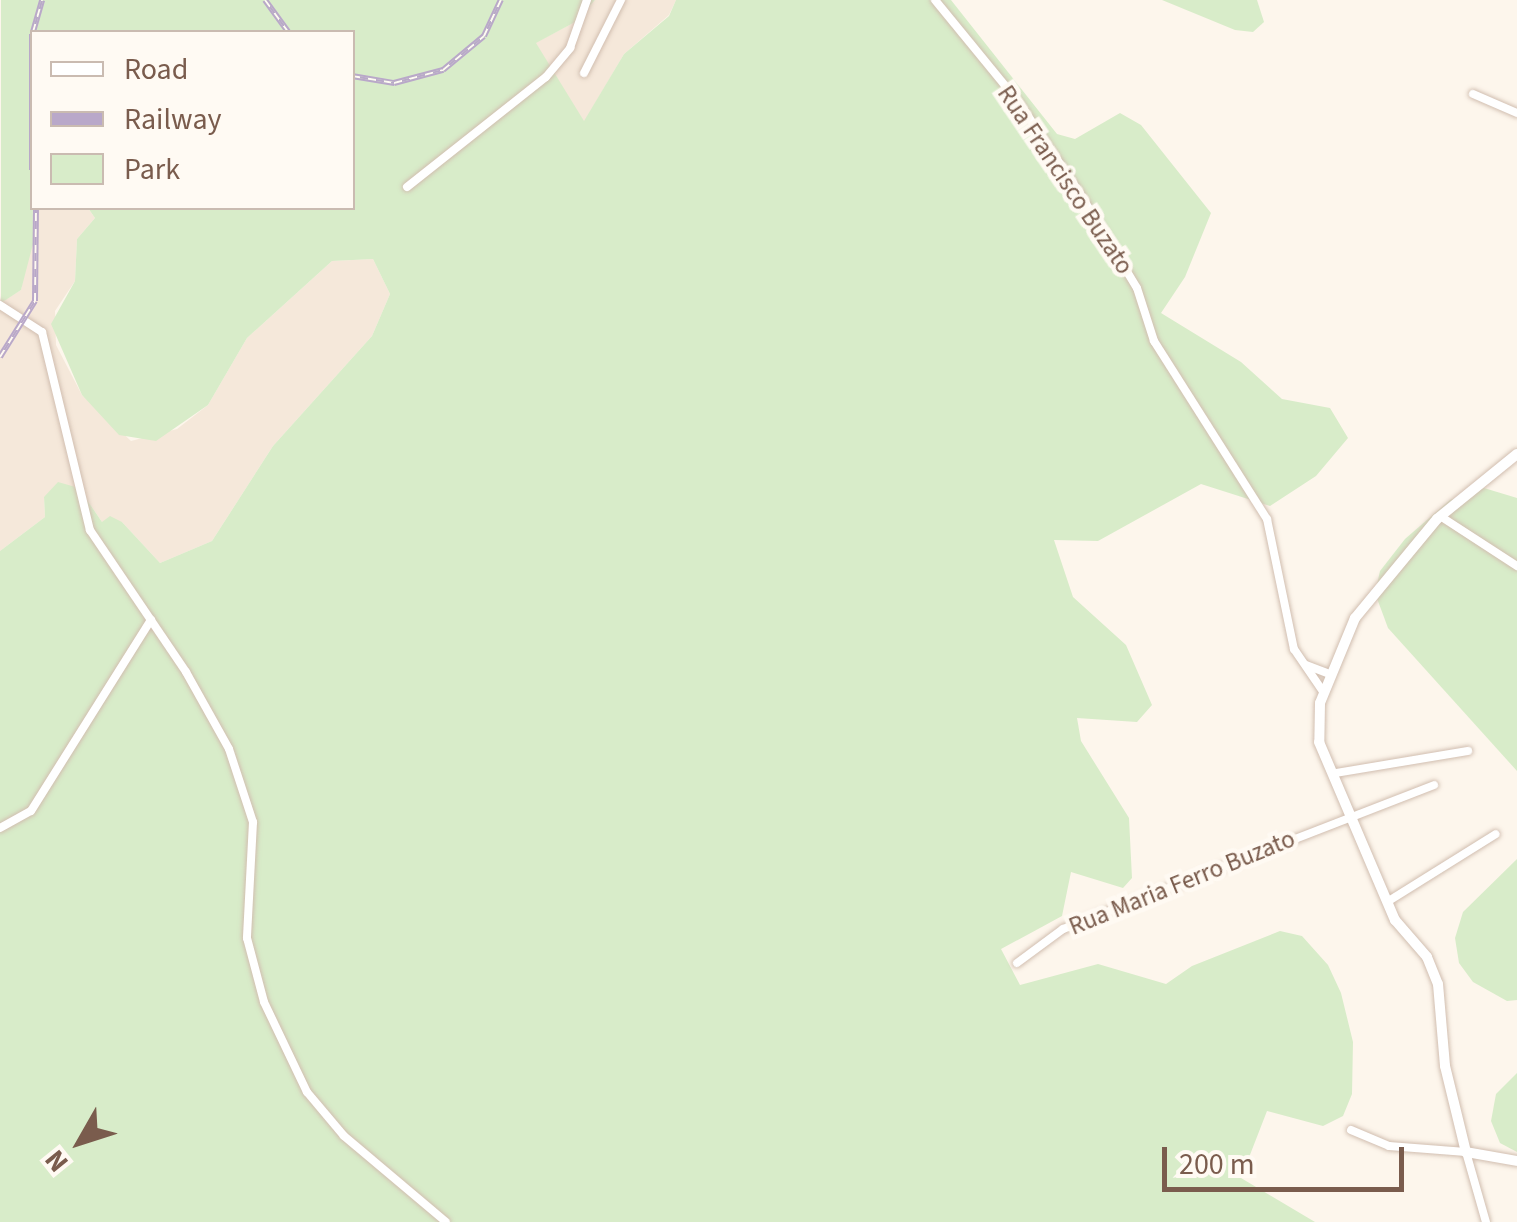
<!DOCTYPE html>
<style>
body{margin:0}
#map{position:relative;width:1517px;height:1222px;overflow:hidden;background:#fdf6ec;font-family:"Source Sans 3",sans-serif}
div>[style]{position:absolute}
.residential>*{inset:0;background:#f5e8da}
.green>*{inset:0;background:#d8ecc9}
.roads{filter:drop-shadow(0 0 2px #d1beb0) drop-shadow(0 0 2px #d1beb0)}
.street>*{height:8px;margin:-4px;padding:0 4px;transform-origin:4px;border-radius:4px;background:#fff}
.secondary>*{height:10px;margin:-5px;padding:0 5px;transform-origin:5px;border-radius:5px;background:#fff}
.rail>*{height:6px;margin-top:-3px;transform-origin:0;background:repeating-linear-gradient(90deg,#fffaf3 0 8px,#b9a8c9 0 16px);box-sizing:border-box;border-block:2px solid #b9a8c9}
span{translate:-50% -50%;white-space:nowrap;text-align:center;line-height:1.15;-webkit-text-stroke:9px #fffaf3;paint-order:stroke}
.street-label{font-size:25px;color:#7a5c4d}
.legend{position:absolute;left:30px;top:30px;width:325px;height:180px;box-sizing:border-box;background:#fffaf3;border:2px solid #cabbb1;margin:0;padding:12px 18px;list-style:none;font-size:30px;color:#7a5c4d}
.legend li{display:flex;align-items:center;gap:20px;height:50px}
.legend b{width:50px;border:2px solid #cabbb1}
.north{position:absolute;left:30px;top:1092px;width:100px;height:100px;-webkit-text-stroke:8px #fffaf3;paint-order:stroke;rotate:231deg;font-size:28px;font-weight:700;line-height:40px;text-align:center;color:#7a5c4d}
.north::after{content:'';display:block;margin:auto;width:35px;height:45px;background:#7a5c4d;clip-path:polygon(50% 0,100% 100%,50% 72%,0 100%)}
.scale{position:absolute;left:1162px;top:1147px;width:242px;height:45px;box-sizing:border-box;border:5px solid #7a5c4d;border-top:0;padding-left:12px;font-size:30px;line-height:35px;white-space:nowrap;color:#7a5c4d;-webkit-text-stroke:8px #fffaf3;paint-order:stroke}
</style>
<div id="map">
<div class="residential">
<i style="clip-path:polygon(595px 0,676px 0,669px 15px,624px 54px,584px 122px,535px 43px,577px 21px)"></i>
<i style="clip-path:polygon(36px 208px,88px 208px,95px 218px,77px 239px,75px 281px,55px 311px,56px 345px,82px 395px,131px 441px,177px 429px,208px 405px,247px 338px,332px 261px,373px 259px,390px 294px,372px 336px,273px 446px,212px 541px,160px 563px,122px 522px,102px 522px,79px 488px,44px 497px,45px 517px,0 551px,0 303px,21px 290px)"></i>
</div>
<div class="green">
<i style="clip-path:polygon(1px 0,595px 0,577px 21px,536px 43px,584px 121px,624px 54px,669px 16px,676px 0,951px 0,1057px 134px,1075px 139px,1120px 113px,1141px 125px,1211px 213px,1185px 277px,1161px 313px,1241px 362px,1282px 399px,1330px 408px,1348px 438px,1316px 476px,1270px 506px,1201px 484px,1098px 541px,1054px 540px,1073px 597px,1126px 645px,1152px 705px,1137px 722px,1077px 718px,1081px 741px,1129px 818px,1132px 878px,1123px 888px,1071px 872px,1062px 916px,1001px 949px,1020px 985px,1098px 964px,1166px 984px,1192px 966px,1280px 931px,1302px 936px,1328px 965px,1341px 993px,1353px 1042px,1352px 1094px,1343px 1116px,1323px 1126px,1267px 1111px,1241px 1178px,1315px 1222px,0 1222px,0 551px,45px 517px,44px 497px,58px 482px,79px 488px,102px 522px,110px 516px,122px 522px,160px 563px,212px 541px,273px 446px,372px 336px,390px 294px,373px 259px,332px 261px,247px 338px,208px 405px,156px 441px,119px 435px,82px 395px,51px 324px,75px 281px,77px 239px,95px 218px,88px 208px,352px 208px,352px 32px,32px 32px,33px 244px,21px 290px,1px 303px)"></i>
<i style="clip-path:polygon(1162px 0,1257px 0,1264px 22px,1253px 32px,1235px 30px)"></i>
<i style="clip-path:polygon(1484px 488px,1517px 498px,1517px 771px,1388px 628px,1375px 593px,1380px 571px,1405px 539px,1450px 500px)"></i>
<i style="clip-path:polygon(1517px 859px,1517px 1000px,1507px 1001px,1473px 982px,1459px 963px,1455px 938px,1463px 912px)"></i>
<i style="clip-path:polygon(1517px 1073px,1517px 1152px,1500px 1143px,1491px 1121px,1496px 1094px)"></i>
</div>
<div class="roads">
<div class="street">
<i style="left:935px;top:0;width:134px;rotate:50.7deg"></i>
<i style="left:1020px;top:104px;width:106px;rotate:56.2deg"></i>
<i style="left:1079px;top:192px;width:112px;rotate:58.9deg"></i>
<i style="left:1137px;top:288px;width:56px;rotate:72.2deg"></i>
<i style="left:1154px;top:341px;width:211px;rotate:57.6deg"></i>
<i style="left:1267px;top:519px;width:133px;rotate:78.3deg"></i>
<i style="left:1294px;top:649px;width:53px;rotate:55.7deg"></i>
<i style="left:584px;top:73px;width:82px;rotate:-63.1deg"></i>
<i style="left:1473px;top:94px;width:48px;rotate:23.4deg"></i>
<i style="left:407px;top:187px;width:177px;rotate:-38.4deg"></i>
<i style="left:546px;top:77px;width:38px;rotate:-50deg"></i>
<i style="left:570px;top:48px;width:51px;rotate:-70.5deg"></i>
<i style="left:0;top:305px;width:50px;rotate:32.7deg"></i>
<i style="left:42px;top:332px;width:204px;rotate:76.4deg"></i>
<i style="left:90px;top:530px;width:171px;rotate:55.9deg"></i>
<i style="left:186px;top:672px;width:88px;rotate:60.8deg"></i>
<i style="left:229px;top:749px;width:77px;rotate:71.8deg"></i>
<i style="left:253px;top:822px;width:116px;rotate:93deg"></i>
<i style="left:247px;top:938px;width:66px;rotate:75.1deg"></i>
<i style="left:264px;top:1002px;width:100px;rotate:64.5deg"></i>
<i style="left:307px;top:1092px;width:57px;rotate:49.9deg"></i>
<i style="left:344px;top:1136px;width:133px;rotate:40.1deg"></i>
<i style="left:1440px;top:516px;width:92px;rotate:33deg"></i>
<i style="left:1306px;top:665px;width:26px;rotate:21deg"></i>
<i style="left:1336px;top:773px;width:134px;rotate:-9.5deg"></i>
<i style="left:0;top:828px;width:35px;rotate:-29deg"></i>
<i style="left:31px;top:811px;width:226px;rotate:-57.9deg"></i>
<i style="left:1387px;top:902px;width:128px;rotate:-32deg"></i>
<i style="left:1017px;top:963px;width:57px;rotate:-36.5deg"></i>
<i style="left:1063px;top:929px;width:398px;rotate:-21.2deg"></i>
<i style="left:1351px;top:1130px;width:41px;rotate:22.8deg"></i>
<i style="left:1389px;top:1146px;width:77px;rotate:4.5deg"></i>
<i style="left:1466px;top:1152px;width:73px;rotate:74.1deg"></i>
</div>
<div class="secondary">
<i style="left:1517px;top:454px;width:103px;rotate:140.9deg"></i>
<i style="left:1437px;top:519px;width:129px;rotate:129.6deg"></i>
<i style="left:1355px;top:618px;width:92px;rotate:112.4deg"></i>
<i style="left:1320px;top:703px;width:39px;rotate:91deg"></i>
<i style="left:1319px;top:742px;width:194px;rotate:66.9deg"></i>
<i style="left:1395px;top:920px;width:49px;rotate:49.1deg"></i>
<i style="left:1427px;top:957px;width:29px;rotate:68deg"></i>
<i style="left:1438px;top:984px;width:82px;rotate:85.1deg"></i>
<i style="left:1445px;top:1066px;width:89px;rotate:76.3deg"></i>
<i style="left:1466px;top:1152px;width:52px;rotate:10deg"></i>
</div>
</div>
<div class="rail">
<i style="left:265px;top:0;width:39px;rotate:54deg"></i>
<i style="left:33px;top:32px;width:33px;rotate:-74deg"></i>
<i style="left:32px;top:34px;width:136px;rotate:90deg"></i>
<i style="left:352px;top:76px;width:43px;rotate:9.5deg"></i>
<i style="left:394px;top:83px;width:51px;rotate:-14.9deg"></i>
<i style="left:443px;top:70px;width:53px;rotate:-39.7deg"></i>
<i style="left:484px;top:36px;width:40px;rotate:-65deg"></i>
<i style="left:0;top:357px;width:66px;rotate:-58deg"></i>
<i style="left:35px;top:301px;width:93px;rotate:-89.4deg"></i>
</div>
<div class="street-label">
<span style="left:1065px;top:180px;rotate:56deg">Rua Francisco Buzato</span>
<span style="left:1182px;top:883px;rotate:-22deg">Rua Maria Ferro Buzato</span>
</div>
<ul class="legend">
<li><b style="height:12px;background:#fff"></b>Road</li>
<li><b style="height:12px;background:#b9a8c9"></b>Railway</li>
<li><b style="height:28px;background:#d8ecc9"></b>Park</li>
</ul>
<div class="north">N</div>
<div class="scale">200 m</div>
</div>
